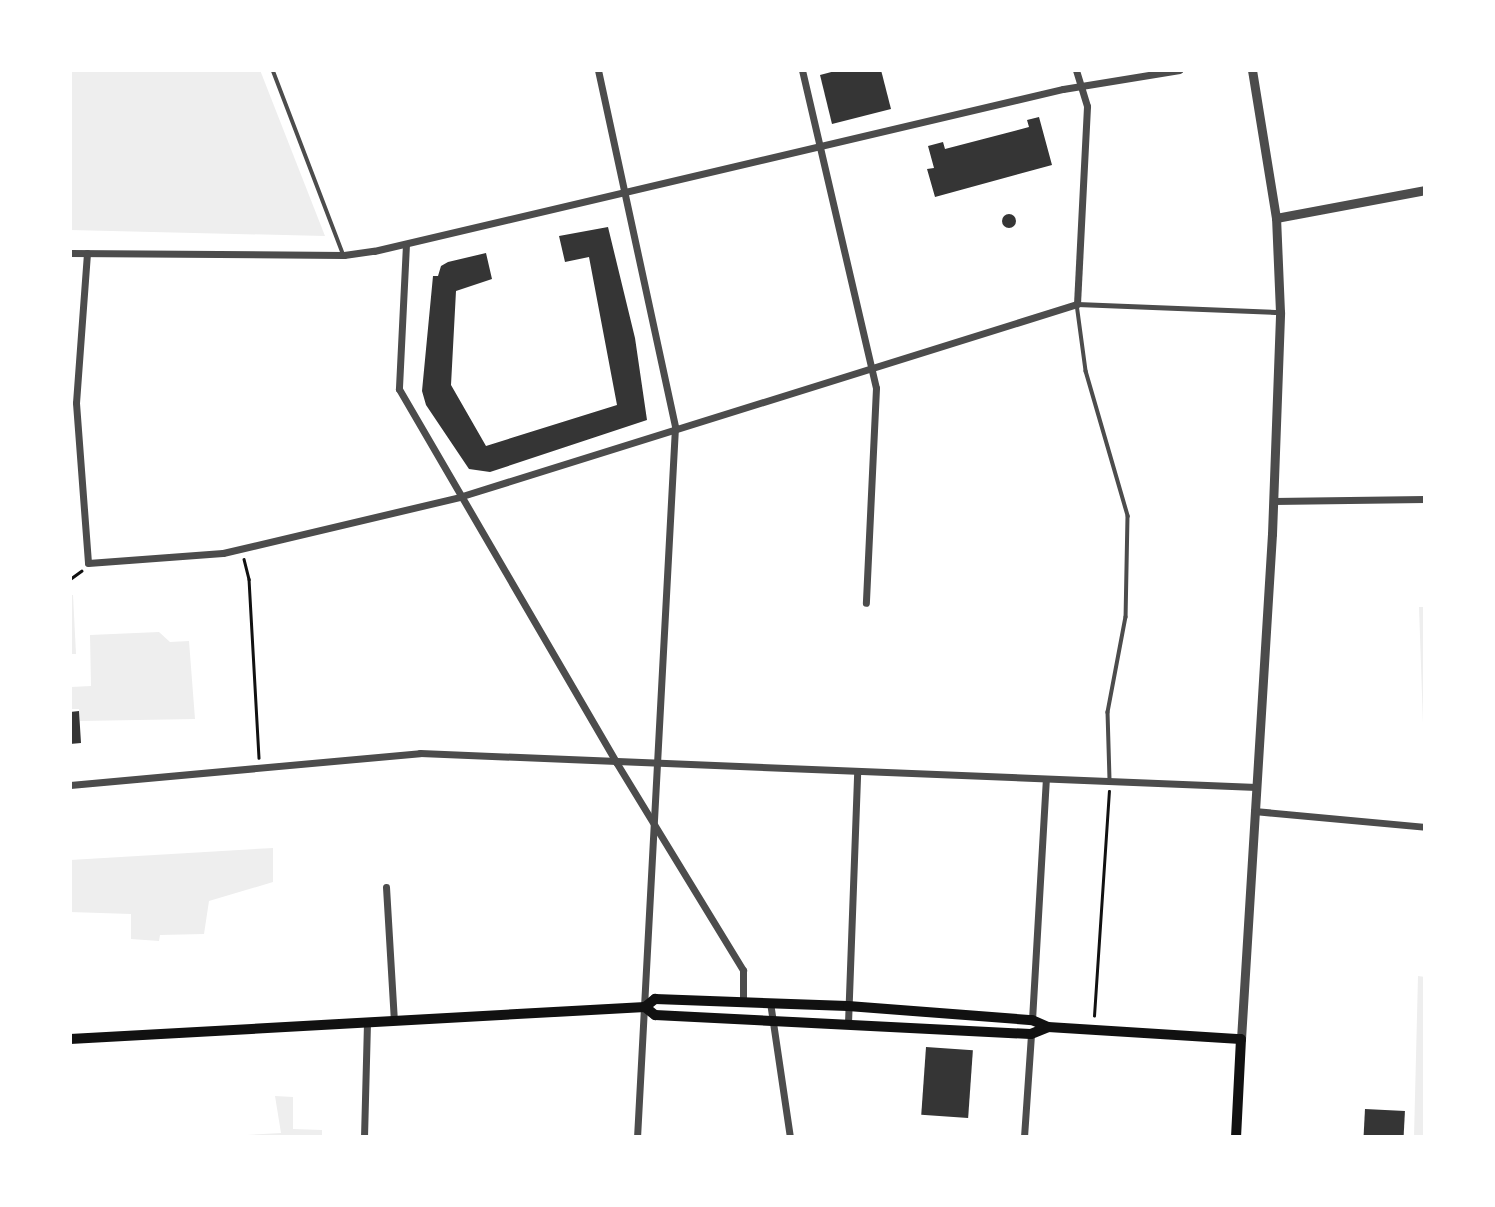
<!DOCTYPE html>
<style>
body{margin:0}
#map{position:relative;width:1495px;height:1207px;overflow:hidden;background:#fff;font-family:"Fira Sans Condensed",sans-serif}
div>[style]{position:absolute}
.green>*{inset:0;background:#eee}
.building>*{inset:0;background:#353535;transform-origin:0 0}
.round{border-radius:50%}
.path>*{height:2.5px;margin:-1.25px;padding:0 1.25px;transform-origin:1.25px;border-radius:1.25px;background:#111}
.service>*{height:3.5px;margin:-1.75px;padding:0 1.75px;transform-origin:1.75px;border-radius:1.75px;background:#4c4c4c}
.pedestrian>*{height:5px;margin:-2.5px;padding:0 2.5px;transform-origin:2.5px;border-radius:2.5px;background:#4c4c4c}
.minor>*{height:7px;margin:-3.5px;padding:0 3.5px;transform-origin:3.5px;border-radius:3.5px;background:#4c4c4c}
.tertiary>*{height:9px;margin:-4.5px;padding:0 4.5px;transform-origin:4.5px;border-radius:4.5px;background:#4c4c4c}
.secondary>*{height:10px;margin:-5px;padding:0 5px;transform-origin:5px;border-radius:5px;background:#111}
span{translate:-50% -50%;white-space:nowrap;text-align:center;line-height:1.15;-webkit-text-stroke:7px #fff;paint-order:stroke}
.frame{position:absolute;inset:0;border:72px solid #fff;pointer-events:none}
</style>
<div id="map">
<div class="green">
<i style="clip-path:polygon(70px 70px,260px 70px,325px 236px,70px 230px)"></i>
<i style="clip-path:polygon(70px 595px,73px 595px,76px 654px,70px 654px)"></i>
<i style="clip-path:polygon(1419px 607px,1425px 607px,1425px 753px,1424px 753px)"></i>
<i style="clip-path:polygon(159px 632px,170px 642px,189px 641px,195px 719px,80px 721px,79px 709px,70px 709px,70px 671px,71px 687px,91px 686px,90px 635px)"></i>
<i style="clip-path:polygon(273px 848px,273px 882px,209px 901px,204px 934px,160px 935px,159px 941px,131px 939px,131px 914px,70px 912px,70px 860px)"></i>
<i style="clip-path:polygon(1418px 976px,1425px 977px,1425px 1137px,1414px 1137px)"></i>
<i style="clip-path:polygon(275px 1096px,293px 1097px,293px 1129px,322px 1130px,322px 1137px,210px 1137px,281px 1133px)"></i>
</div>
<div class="building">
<i style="clip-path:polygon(839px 70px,881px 70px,891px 109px,832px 124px,820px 75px)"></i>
<i style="clip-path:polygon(1039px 117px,1052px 165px,935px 197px,927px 169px,934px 168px,928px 146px,943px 142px,945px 149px,1029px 127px,1027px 120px)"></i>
<i class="round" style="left:1002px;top:214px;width:14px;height:14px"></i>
<i style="clip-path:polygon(608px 227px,635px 338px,647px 420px,490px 472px,469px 469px,426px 405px,422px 391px,433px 276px,438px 276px,441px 266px,448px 262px,486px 253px,492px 279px,456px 291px,451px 385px,486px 446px,617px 405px,589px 257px,565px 262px,559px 236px)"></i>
<i style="clip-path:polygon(79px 711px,81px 743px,70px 744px,70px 712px)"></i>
<i style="left:926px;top:1047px;width:47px;height:68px;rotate:4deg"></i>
<i style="left:1365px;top:1109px;width:40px;height:28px;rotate:3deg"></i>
</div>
<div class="path">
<i style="left:244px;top:559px;width:21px;rotate:76deg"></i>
<i style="left:249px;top:579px;width:179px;rotate:86.8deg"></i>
<i style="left:70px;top:579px;width:14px;rotate:-36deg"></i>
<i style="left:1094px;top:1016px;width:225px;rotate:-86.2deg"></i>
</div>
<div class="service">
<i style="left:273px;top:70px;width:196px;rotate:69.1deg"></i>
<i style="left:1077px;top:304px;width:68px;rotate:82.3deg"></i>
<i style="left:1086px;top:371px;width:151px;rotate:73.8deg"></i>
<i style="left:1128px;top:516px;width:101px;rotate:91.1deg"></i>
<i style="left:1126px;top:617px;width:97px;rotate:100.7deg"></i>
<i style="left:1108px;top:712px;width:68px;rotate:88.3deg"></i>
</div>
<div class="pedestrian">
<i style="left:1077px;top:304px;width:203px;rotate:2.3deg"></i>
</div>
<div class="minor">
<i style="left:598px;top:70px;width:365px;rotate:77.8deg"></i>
<i style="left:675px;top:427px;width:711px;rotate:93.06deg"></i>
<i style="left:802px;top:70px;width:326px;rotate:76.9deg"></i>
<i style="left:876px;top:388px;width:215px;rotate:92.7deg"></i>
<i style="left:406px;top:244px;width:145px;rotate:92.8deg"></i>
<i style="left:399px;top:389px;width:432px;rotate:59.8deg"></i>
<i style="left:616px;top:762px;width:244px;rotate:58.6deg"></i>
<i style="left:743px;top:970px;width:31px;rotate:90deg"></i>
<i style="left:70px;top:253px;width:274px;rotate:0.4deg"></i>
<i style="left:344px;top:255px;width:30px;rotate:-8deg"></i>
<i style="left:374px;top:251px;width:708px;rotate:-13.23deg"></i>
<i style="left:1063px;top:89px;width:118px;rotate:-9.3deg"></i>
<i style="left:87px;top:253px;width:150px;rotate:94.2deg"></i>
<i style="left:76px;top:403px;width:160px;rotate:85.7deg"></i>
<i style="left:88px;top:563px;width:135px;rotate:-4.2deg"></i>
<i style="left:223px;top:553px;width:243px;rotate:-13.3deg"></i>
<i style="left:459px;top:497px;width:647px;rotate:-17.34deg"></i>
<i style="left:1077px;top:304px;width:198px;rotate:-87.1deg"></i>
<i style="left:1087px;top:106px;width:38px;rotate:-107deg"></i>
<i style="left:1273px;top:501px;width:152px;rotate:-0.8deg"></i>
<i style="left:70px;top:785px;width:351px;rotate:-5.2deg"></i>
<i style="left:420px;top:753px;width:837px;rotate:2.33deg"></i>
<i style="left:1254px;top:811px;width:172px;rotate:5.3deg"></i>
<i style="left:386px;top:887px;width:134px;rotate:86.6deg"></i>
<i style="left:770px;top:1002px;width:136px;rotate:81.6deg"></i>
<i style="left:1032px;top:1020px;width:241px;rotate:-86.7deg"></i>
<i style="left:848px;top:1023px;width:250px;rotate:-87.9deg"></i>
<i style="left:364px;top:1137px;width:114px;rotate:-88.5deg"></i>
<i style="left:1024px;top:1137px;width:103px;rotate:-86.1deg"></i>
</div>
<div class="tertiary">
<i style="left:1276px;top:218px;width:152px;rotate:-10.6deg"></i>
<i style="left:1241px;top:1039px;width:506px;rotate:-86.49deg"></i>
<i style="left:1272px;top:534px;width:222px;rotate:-87.9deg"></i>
<i style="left:1280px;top:312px;width:94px;rotate:-92.4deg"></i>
<i style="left:1276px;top:218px;width:150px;rotate:-99.2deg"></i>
</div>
<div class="secondary">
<i style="left:645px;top:1007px;width:13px;rotate:39deg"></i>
<i style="left:655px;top:1015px;width:376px;rotate:2.9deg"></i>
<i style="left:1031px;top:1034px;width:18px;rotate:-22deg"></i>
<i style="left:70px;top:1039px;width:576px;rotate:-3.19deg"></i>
<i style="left:645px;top:1007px;width:13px;rotate:-39deg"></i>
<i style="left:655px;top:999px;width:193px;rotate:2.1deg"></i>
<i style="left:848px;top:1006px;width:185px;rotate:4.4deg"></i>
<i style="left:1032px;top:1020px;width:17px;rotate:24deg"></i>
<i style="left:1048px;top:1027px;width:193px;rotate:3.6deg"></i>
<i style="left:1241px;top:1039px;width:98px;rotate:92.9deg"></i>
</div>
<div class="frame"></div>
</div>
